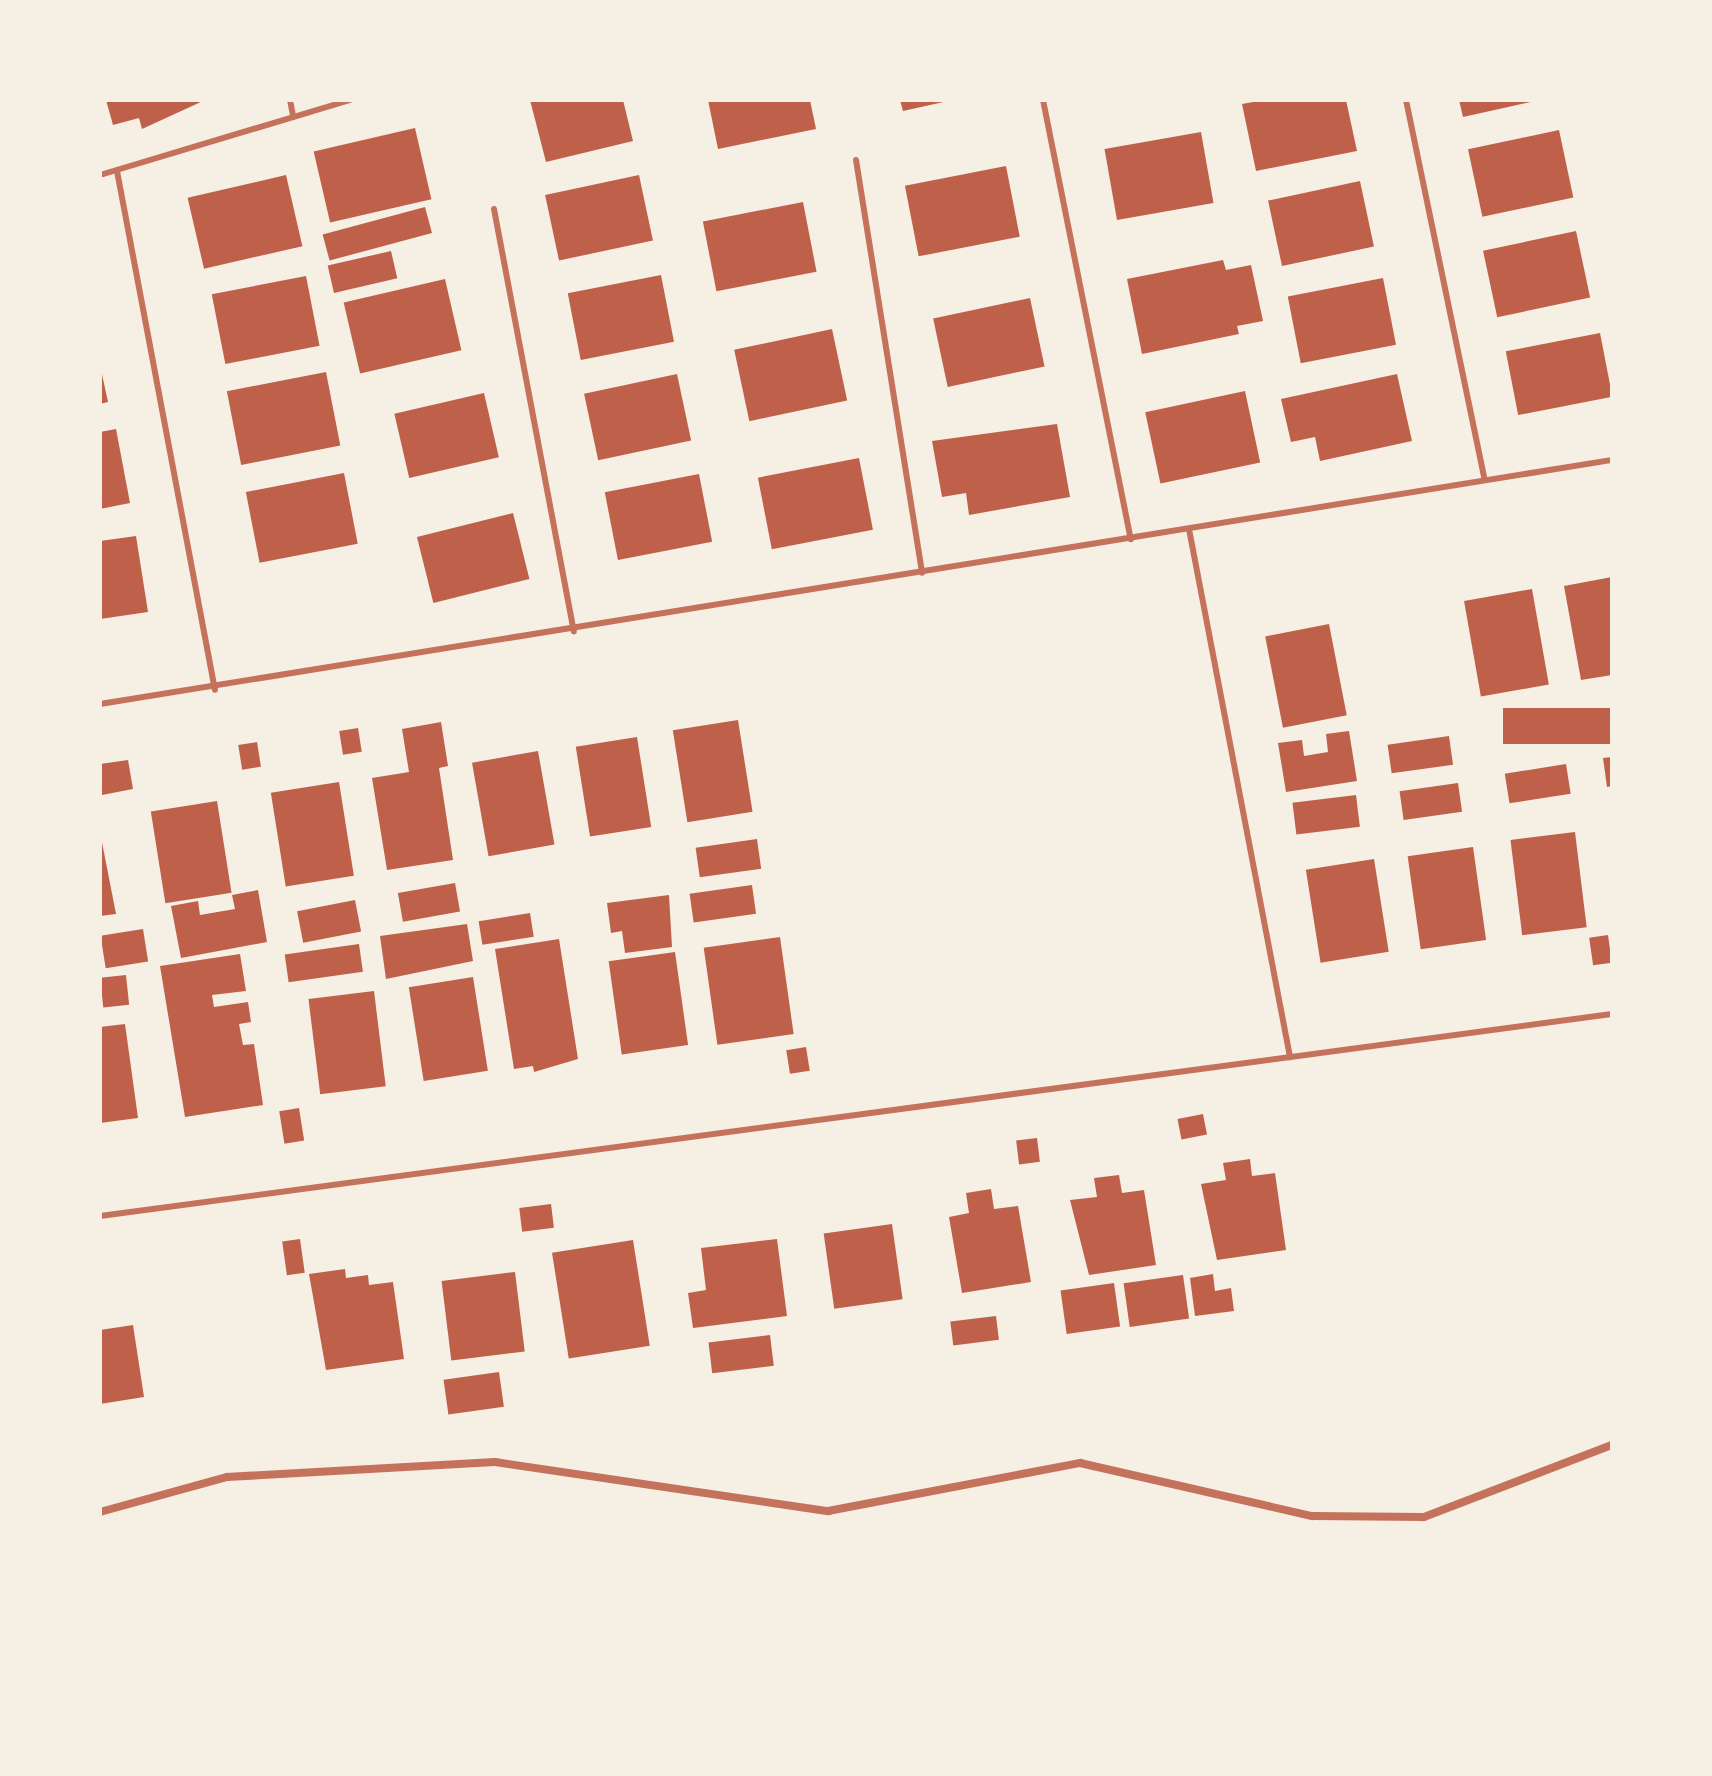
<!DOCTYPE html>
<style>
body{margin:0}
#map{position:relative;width:1712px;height:1776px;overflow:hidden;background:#f6efe4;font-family:"Golos Text",sans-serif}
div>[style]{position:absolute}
.building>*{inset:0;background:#bf614a;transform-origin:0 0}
.service>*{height:6px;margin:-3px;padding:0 3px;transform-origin:3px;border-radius:3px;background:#c5725c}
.minor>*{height:8px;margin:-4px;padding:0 4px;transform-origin:4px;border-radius:4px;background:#c5725c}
span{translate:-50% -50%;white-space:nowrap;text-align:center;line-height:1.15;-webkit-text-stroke:7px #f6efe4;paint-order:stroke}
.frame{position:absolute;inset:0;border:102px solid #f6efe4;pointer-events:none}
</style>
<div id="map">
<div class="building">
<i style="clip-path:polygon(106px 100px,203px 100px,203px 101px,142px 129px,139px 118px,113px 125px)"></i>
<i style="clip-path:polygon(530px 100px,623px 100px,633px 141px,546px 162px)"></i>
<i style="clip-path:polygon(708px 100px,810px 100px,816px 129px,718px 149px)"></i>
<i style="clip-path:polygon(900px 100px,947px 100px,948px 101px,903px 111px)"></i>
<i style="clip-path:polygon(1264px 100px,1346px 100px,1357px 151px,1256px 171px,1242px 104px)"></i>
<i style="clip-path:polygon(1459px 100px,1534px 100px,1535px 101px,1463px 117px)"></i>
<i style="left:415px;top:128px;width:73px;height:104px;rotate:77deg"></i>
<i style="left:1559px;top:130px;width:69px;height:93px;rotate:78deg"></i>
<i style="left:1201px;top:132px;width:72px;height:98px;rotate:80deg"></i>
<i style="left:1006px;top:166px;width:72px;height:103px;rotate:79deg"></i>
<i style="left:286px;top:175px;width:73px;height:101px;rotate:77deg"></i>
<i style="left:639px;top:175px;width:67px;height:96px;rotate:78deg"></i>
<i style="left:1360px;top:181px;width:67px;height:94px;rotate:78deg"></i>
<i style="left:803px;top:202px;width:71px;height:102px;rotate:79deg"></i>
<i style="left:425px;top:207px;width:27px;height:106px;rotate:75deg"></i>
<i style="left:1576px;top:231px;width:68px;height:95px;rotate:78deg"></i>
<i style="left:391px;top:251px;width:28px;height:65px;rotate:77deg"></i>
<i style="clip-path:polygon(1223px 260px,1226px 270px,1251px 265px,1263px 321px,1237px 326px,1239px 334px,1142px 354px,1127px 279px)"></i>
<i style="left:661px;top:275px;width:68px;height:95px;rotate:79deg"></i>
<i style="left:306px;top:276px;width:71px;height:96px;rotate:79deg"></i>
<i style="left:1383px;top:278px;width:68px;height:97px;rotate:79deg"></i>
<i style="left:445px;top:279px;width:73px;height:104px;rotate:77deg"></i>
<i style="left:1030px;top:298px;width:70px;height:99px;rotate:78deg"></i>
<i style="left:832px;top:329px;width:73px;height:100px;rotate:78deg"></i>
<i style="left:1600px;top:333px;width:65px;height:96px;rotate:79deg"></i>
<i style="clip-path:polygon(100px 365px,108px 402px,100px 404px)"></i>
<i style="left:326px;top:372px;width:75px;height:101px;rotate:79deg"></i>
<i style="left:677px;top:374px;width:68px;height:95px;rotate:78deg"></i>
<i style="clip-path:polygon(1397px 374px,1412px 441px,1320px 461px,1315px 437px,1291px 442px,1281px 399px)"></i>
<i style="left:1245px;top:391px;width:73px;height:102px;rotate:78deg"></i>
<i style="left:484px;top:393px;width:66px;height:92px;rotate:77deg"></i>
<i style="clip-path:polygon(1057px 424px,1070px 497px,969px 515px,966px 493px,942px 497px,932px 441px)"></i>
<i style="clip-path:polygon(116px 429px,130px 503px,100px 509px,100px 432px)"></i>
<i style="left:859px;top:458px;width:73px;height:103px;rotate:79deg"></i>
<i style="left:344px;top:473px;width:72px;height:100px;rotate:79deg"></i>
<i style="left:699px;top:474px;width:69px;height:96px;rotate:79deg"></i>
<i style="left:513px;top:513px;width:68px;height:99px;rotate:76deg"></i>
<i style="clip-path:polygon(136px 536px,148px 612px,100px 619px,100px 541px)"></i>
<i style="clip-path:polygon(1612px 577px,1612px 675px,1581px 680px,1564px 586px)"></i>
<i style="left:1532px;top:589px;width:97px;height:69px;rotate:80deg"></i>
<i style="left:1329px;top:624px;width:93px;height:65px;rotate:79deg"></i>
<i style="left:1612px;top:708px;width:36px;height:109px;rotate:90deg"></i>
<i style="left:738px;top:720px;width:93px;height:66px;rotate:81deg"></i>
<i style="clip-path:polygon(441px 722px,448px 766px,439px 768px,453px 860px,387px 870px,372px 778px,409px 772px,402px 729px)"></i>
<i style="left:358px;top:728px;width:24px;height:19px;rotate:81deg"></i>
<i style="clip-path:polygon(1349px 731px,1357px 781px,1286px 792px,1278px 743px,1302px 740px,1304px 756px,1328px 752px,1326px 734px)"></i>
<i style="left:1449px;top:736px;width:29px;height:62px;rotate:82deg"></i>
<i style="left:637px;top:737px;width:91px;height:62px;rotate:81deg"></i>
<i style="left:257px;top:742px;width:25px;height:19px;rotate:81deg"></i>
<i style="left:538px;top:751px;width:95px;height:67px;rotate:80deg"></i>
<i style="clip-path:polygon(1612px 757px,1612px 786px,1607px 787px,1603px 758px)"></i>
<i style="clip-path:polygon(128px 760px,133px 789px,102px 795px,100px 764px)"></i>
<i style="left:1566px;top:764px;width:30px;height:62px;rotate:81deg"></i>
<i style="left:339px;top:782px;width:95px;height:69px;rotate:81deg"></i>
<i style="left:1458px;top:783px;width:29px;height:59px;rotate:82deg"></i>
<i style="left:1356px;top:795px;width:32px;height:64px;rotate:83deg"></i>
<i style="left:217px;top:801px;width:93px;height:67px;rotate:81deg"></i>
<i style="clip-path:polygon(100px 832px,116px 914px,100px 916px)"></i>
<i style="left:1575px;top:832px;width:96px;height:65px;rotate:83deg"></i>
<i style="left:757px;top:839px;width:30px;height:62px;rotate:82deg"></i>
<i style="left:1473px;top:847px;width:94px;height:66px;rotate:82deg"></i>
<i style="left:1374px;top:859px;width:94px;height:69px;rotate:81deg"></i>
<i style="left:455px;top:883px;width:29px;height:58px;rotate:80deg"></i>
<i style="left:752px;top:885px;width:29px;height:63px;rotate:82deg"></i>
<i style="clip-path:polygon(258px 890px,267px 942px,181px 958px,171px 906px,198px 901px,200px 915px,235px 909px,232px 895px)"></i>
<i style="clip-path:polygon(669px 895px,672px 947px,625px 953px,622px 931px,611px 933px,607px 903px)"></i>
<i style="left:355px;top:900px;width:32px;height:59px;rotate:79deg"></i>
<i style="left:530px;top:913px;width:24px;height:52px;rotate:81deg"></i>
<i style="clip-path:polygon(467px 924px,473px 961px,386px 979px,380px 936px)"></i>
<i style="left:143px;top:929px;width:33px;height:43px;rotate:81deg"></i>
<i style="left:1608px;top:935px;width:28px;height:19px;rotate:82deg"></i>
<i style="left:780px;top:937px;width:98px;height:77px;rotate:82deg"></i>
<i style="clip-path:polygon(559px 939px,578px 1059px,534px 1072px,533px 1066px,514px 1069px,495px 949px)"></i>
<i style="left:359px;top:944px;width:28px;height:75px;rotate:82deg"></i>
<i style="left:675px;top:952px;width:94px;height:67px;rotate:82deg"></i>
<i style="clip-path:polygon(240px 954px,246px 991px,212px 995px,214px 1007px,248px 1002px,251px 1022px,239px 1024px,243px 1045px,254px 1044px,263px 1105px,185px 1117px,160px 966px)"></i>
<i style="left:126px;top:975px;width:30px;height:26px;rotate:84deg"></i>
<i style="left:473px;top:977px;width:95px;height:65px;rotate:81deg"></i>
<i style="left:374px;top:991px;width:96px;height:66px;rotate:83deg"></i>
<i style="clip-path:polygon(125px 1024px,138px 1118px,100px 1123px,100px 1027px)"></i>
<i style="left:806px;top:1047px;width:24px;height:20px;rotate:81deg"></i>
<i style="left:299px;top:1108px;width:33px;height:20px;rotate:81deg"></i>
<i style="left:1203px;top:1114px;width:21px;height:26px;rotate:79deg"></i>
<i style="left:1037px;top:1138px;width:24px;height:21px;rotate:83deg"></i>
<i style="clip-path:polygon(1250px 1159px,1252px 1176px,1275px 1173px,1286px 1250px,1217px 1260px,1201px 1184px,1226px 1180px,1223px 1163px)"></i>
<i style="clip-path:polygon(1119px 1175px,1122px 1193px,1144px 1190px,1156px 1265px,1089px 1275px,1070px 1200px,1097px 1197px,1094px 1178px)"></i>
<i style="clip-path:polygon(991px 1189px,994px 1209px,1018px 1206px,1031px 1282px,962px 1293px,949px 1217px,969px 1213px,966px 1193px)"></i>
<i style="left:551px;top:1204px;width:24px;height:32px;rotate:83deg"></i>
<i style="left:892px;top:1224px;width:76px;height:69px;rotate:82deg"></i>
<i style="left:300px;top:1239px;width:34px;height:18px;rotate:82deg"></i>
<i style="clip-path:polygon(777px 1239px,787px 1316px,693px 1328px,688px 1293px,706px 1290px,701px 1248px)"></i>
<i style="left:633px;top:1240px;width:107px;height:82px;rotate:81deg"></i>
<i style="clip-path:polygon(345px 1269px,346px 1278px,368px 1275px,369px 1285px,393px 1282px,404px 1359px,326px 1370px,309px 1274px)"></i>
<i style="left:515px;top:1272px;width:80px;height:74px;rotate:83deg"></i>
<i style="clip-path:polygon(1213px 1274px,1215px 1291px,1231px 1288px,1234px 1311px,1195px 1316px,1190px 1278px)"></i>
<i style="left:1183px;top:1275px;width:44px;height:60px;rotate:82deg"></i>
<i style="left:1114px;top:1283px;width:44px;height:54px;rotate:82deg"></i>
<i style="left:996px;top:1316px;width:24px;height:46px;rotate:83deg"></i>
<i style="clip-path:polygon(133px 1325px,144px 1397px,100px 1404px,100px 1330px)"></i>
<i style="left:770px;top:1335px;width:31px;height:62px;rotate:83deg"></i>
<i style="left:499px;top:1372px;width:35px;height:56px;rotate:82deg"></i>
</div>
<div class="service">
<i style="left:290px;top:100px;width:15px;rotate:79deg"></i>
<i style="left:1043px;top:100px;width:448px;rotate:78.7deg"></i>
<i style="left:1406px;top:100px;width:388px;rotate:78.3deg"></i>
<i style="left:856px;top:160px;width:418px;rotate:80.9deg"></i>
<i style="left:117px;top:171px;width:528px;rotate:79.31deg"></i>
<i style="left:100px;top:175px;width:261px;rotate:-16.7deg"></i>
<i style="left:494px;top:209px;width:430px;rotate:79.3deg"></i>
<i style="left:1189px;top:529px;width:538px;rotate:79.17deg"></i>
<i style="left:100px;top:704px;width:1532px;rotate:-9.17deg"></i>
<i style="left:100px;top:1216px;width:1525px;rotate:-7.61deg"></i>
</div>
<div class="minor">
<i style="left:100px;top:1512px;width:132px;rotate:-15.4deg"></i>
<i style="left:227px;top:1477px;width:268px;rotate:-3.2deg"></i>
<i style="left:495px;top:1462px;width:337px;rotate:8.4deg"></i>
<i style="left:828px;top:1511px;width:257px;rotate:-10.8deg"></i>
<i style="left:1080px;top:1463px;width:238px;rotate:12.9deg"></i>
<i style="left:1312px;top:1516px;width:112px;rotate:0.5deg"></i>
<i style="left:1424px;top:1517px;width:201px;rotate:-21deg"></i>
</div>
<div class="frame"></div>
</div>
